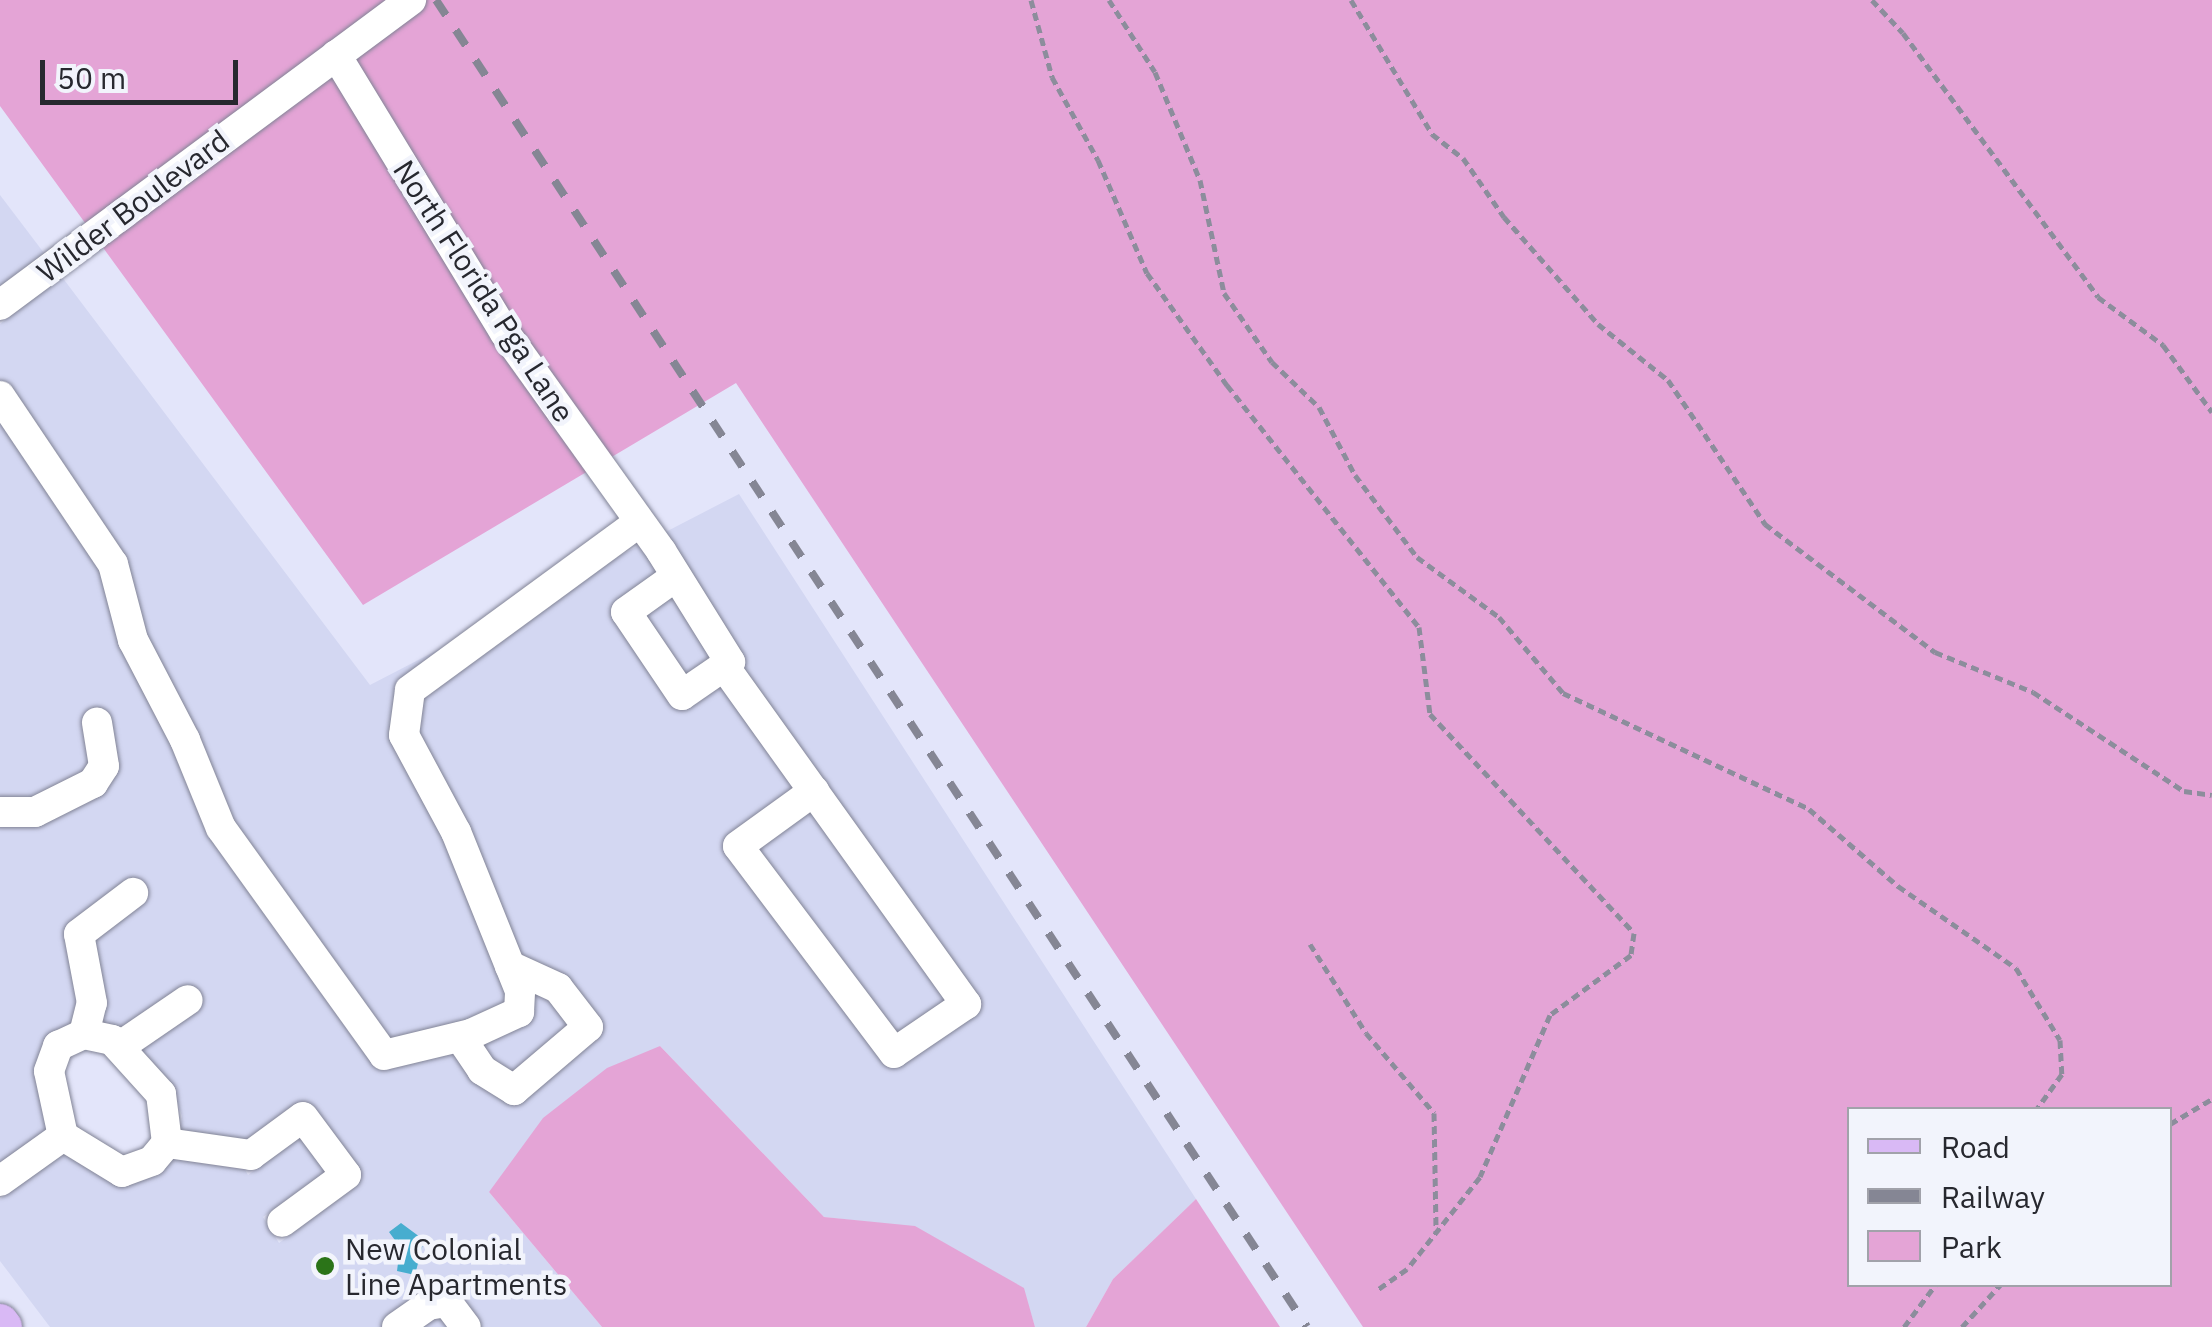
<!DOCTYPE html>
<style>
body{margin:0}
#map{position:relative;width:2212px;height:1327px;overflow:hidden;background:#e3e5fa;font-family:"IBM Plex Sans",sans-serif}
div>[style]{position:absolute}
.built>*{inset:0;background:#d3d7f2}
.green>*{inset:0;background:#e4a4d6}
.water>*{inset:0;background:#47adcf}
.path>*{height:5px;margin-top:-2.5px;transform-origin:0;background:repeating-linear-gradient(90deg,#8c8d9c 0 8px,transparent 0 13px)}
.roads{filter:drop-shadow(0 0 2px #818395) drop-shadow(0 0 2px #818395)}
.minor>*{height:30px;margin:-15px;padding:0 15px;transform-origin:15px;border-radius:15px;background:#fff}
.major>*{height:38px;margin:-19px;padding:0 19px;transform-origin:19px;border-radius:19px;background:#d9b9f5}
.rail>*{height:8px;margin-top:-4px;transform-origin:0;background:repeating-linear-gradient(90deg,#858694 0 18px,transparent 0 36px)}
.dots>*{width:28px;height:28px;translate:-50% -50%;box-sizing:border-box;border:5px solid #f2f4fc;border-radius:50%}
span{translate:-50% -50%;white-space:nowrap;text-align:center;line-height:1.15;-webkit-text-stroke:9px #f2f4fc;paint-order:stroke}
.street-label{font-size:30px;color:#27282f}
.poi-label{font-size:30px;color:#27282f}
.left{translate:0 -50%;text-align:left}
.legend{position:absolute;left:1847px;top:1107px;width:325px;height:180px;box-sizing:border-box;background:#f2f4fc;border:2px solid #a1a2aa;margin:0;padding:12px 18px;list-style:none;font-size:30px;color:#27282f}
.legend li{display:flex;align-items:center;gap:20px;height:50px}
.legend b{width:50px;border:2px solid #a1a2aa}
.scale{position:absolute;left:40px;top:60px;width:198px;height:45px;box-sizing:border-box;border:5px solid #27282f;border-top:0;padding-left:12px;font-size:30px;line-height:35px;white-space:nowrap;color:#27282f;-webkit-text-stroke:8px #f2f4fc;paint-order:stroke}
</style>
<div id="map">
<div class="built">
<i style="clip-path:polygon(0 195px,44px 253px,0 286px)"></i>
<i style="clip-path:polygon(evenodd,62px 277px,370px 685px,739px 494px,1196px 1199px,1113px 1279px,1086px 1327px,1035px 1327px,1023px 1288px,915px 1227px,824px 1217px,660px 1046px,489px 1192px,602px 1327px,50px 1327px,0 1261px,0 1199px,64px 1154px,116px 1185px,157px 1176px,177px 1153px,182px 1116px,171px 1083px,120px 1028px,78px 1020px,53px 1032px,35px 1072px,47px 1129px,0 1163px,0 324px,62px 277px,295px 1104px,312px 1107px,356px 1165px,354px 1188px,279px 1243px,263px 1217px,326px 1171px,300px 1137px,248px 1175px,233px 1149px,295px 1104px)"></i>
</div>
<div class="green">
<i style="clip-path:polygon(evenodd,0 0,2212px 0,2212px 1327px,1363px 1327px,736px 383px,363px 605px,0 106px,0 0,1850px 1110px,2170px 1110px,2170px 1284px,1850px 1284px,1850px 1110px)"></i>
<i style="clip-path:polygon(660px 1046px,824px 1217px,915px 1226px,1024px 1288px,1035px 1327px,602px 1327px,489px 1192px,543px 1118px,607px 1068px)"></i>
<i style="clip-path:polygon(1196px 1199px,1280px 1327px,1086px 1327px,1113px 1279px)"></i>
</div>
<div class="water">
<i style="clip-path:polygon(401px 1223px,424px 1240px,415px 1275px,397px 1271px,400px 1247px,389px 1232px)"></i>
</div>
<div class="path">
<i style="left:1031px;top:0;width:80px;rotate:74.7deg"></i>
<i style="left:1052px;top:77px;width:95px;rotate:61deg"></i>
<i style="left:1098px;top:160px;width:123px;rotate:66.6deg"></i>
<i style="left:1147px;top:273px;width:138px;rotate:54.5deg"></i>
<i style="left:1227px;top:385px;width:309px;rotate:51.6deg"></i>
<i style="left:1419px;top:627px;width:88px;rotate:82.8deg"></i>
<i style="left:1430px;top:714px;width:299px;rotate:47deg"></i>
<i style="left:1634px;top:933px;width:22px;rotate:98deg"></i>
<i style="left:1631px;top:955px;width:101px;rotate:143.5deg"></i>
<i style="left:1550px;top:1015px;width:176px;rotate:113.4deg"></i>
<i style="left:1480px;top:1177px;width:117px;rotate:128.4deg"></i>
<i style="left:1407px;top:1269px;width:37px;rotate:145deg"></i>
<i style="left:1109px;top:0;width:85px;rotate:57.4deg"></i>
<i style="left:1155px;top:72px;width:117px;rotate:67.4deg"></i>
<i style="left:1200px;top:180px;width:116px;rotate:78deg"></i>
<i style="left:1224px;top:293px;width:84px;rotate:55.2deg"></i>
<i style="left:1272px;top:362px;width:65px;rotate:43.8deg"></i>
<i style="left:1319px;top:407px;width:77px;rotate:62.1deg"></i>
<i style="left:1355px;top:475px;width:103px;rotate:52.9deg"></i>
<i style="left:1417px;top:557px;width:102px;rotate:36.2deg"></i>
<i style="left:1499px;top:617px;width:99px;rotate:49.9deg"></i>
<i style="left:1563px;top:693px;width:272px;rotate:25.2deg"></i>
<i style="left:1809px;top:809px;width:118px;rotate:40.9deg"></i>
<i style="left:1898px;top:886px;width:144px;rotate:34.8deg"></i>
<i style="left:2016px;top:968px;width:84px;rotate:58.6deg"></i>
<i style="left:2060px;top:1040px;width:34px;rotate:87deg"></i>
<i style="left:2062px;top:1074px;width:44px;rotate:125.8deg"></i>
<i style="left:1351px;top:0;width:157px;rotate:58.8deg"></i>
<i style="left:1432px;top:134px;width:39px;rotate:38deg"></i>
<i style="left:1463px;top:158px;width:72px;rotate:55.2deg"></i>
<i style="left:1504px;top:217px;width:142px;rotate:48.7deg"></i>
<i style="left:1598px;top:324px;width:90px;rotate:38.7deg"></i>
<i style="left:1668px;top:380px;width:174px;rotate:56deg"></i>
<i style="left:1765px;top:524px;width:213px;rotate:37deg"></i>
<i style="left:1935px;top:652px;width:106px;rotate:22.2deg"></i>
<i style="left:2033px;top:692px;width:181px;rotate:33.3deg"></i>
<i style="left:2184px;top:791px;width:28px;rotate:8deg"></i>
<i style="left:1872px;top:0;width:45px;rotate:46.8deg"></i>
<i style="left:1903px;top:33px;width:328px;rotate:53.5deg"></i>
<i style="left:2098px;top:297px;width:81px;rotate:36.4deg"></i>
<i style="left:2163px;top:345px;width:83px;rotate:53.8deg"></i>
<i style="left:1310px;top:944px;width:105px;rotate:57.8deg"></i>
<i style="left:1366px;top:1033px;width:105px;rotate:49.6deg"></i>
<i style="left:1434px;top:1113px;width:119px;rotate:89deg"></i>
<i style="left:2170px;top:1124px;width:49px;rotate:-30.8deg"></i>
<i style="left:1904px;top:1327px;width:54px;rotate:-53.3deg"></i>
<i style="left:1962px;top:1327px;width:58px;rotate:-47.8deg"></i>
</div>
<div class="roads">
<div class="minor">
<i style="left:336px;top:55px;width:325px;rotate:58.7deg"></i>
<i style="left:505px;top:333px;width:268px;rotate:54.4deg"></i>
<i style="left:661px;top:551px;width:131px;rotate:58.1deg"></i>
<i style="left:730px;top:662px;width:58px;rotate:145.5deg"></i>
<i style="left:682px;top:695px;width:100px;rotate:-124deg"></i>
<i style="left:626px;top:612px;width:60px;rotate:-35.5deg"></i>
<i style="left:0;top:305px;width:512px;rotate:-36.58deg"></i>
<i style="left:0;top:396px;width:202px;rotate:56.1deg"></i>
<i style="left:113px;top:564px;width:79px;rotate:75.3deg"></i>
<i style="left:133px;top:640px;width:113px;rotate:62.5deg"></i>
<i style="left:185px;top:740px;width:95px;rotate:67.8deg"></i>
<i style="left:221px;top:828px;width:279px;rotate:54.3deg"></i>
<i style="left:384px;top:1055px;width:89px;rotate:-13.6deg"></i>
<i style="left:471px;top:1034px;width:53px;rotate:-24.6deg"></i>
<i style="left:519px;top:1012px;width:21px;rotate:-87deg"></i>
<i style="left:520px;top:991px;width:171px;rotate:-111.9deg"></i>
<i style="left:456px;top:832px;width:110px;rotate:-118.2deg"></i>
<i style="left:404px;top:735px;width:45px;rotate:-82.4deg"></i>
<i style="left:410px;top:690px;width:281px;rotate:-36.2deg"></i>
<i style="left:724px;top:666px;width:416px;rotate:54.4deg"></i>
<i style="left:966px;top:1004px;width:87px;rotate:145.8deg"></i>
<i style="left:894px;top:1053px;width:259px;rotate:-127deg"></i>
<i style="left:738px;top:846px;width:94px;rotate:-35.9deg"></i>
<i style="left:0;top:812px;width:35px"></i>
<i style="left:35px;top:812px;width:65px;rotate:-26.6deg"></i>
<i style="left:93px;top:783px;width:20px;rotate:-57deg"></i>
<i style="left:104px;top:766px;width:44px;rotate:-99.2deg"></i>
<i style="left:84px;top:1034px;width:29px;rotate:12deg"></i>
<i style="left:112px;top:1040px;width:73px;rotate:47.8deg"></i>
<i style="left:161px;top:1094px;width:49px;rotate:83deg"></i>
<i style="left:167px;top:1143px;width:23px;rotate:130deg"></i>
<i style="left:152px;top:1161px;width:32px;rotate:160deg"></i>
<i style="left:122px;top:1172px;width:69px;rotate:-148.6deg"></i>
<i style="left:63px;top:1136px;width:66px;rotate:-102.2deg"></i>
<i style="left:49px;top:1071px;width:27px;rotate:-70deg"></i>
<i style="left:58px;top:1046px;width:29px;rotate:-25deg"></i>
<i style="left:84px;top:1034px;width:32px;rotate:-76deg"></i>
<i style="left:92px;top:1003px;width:70px;rotate:-100.7deg"></i>
<i style="left:79px;top:934px;width:68px;rotate:-37.2deg"></i>
<i style="left:460px;top:1037px;width:40px;rotate:56deg"></i>
<i style="left:482px;top:1070px;width:38px;rotate:32deg"></i>
<i style="left:514px;top:1090px;width:97px;rotate:-40.4deg"></i>
<i style="left:588px;top:1027px;width:49px;rotate:-127.6deg"></i>
<i style="left:558px;top:988px;width:53px;rotate:-155.4deg"></i>
<i style="left:119px;top:1047px;width:83px;rotate:-34.3deg"></i>
<i style="left:167px;top:1143px;width:85px;rotate:8.1deg"></i>
<i style="left:251px;top:1155px;width:64px;rotate:-36.2deg"></i>
<i style="left:303px;top:1117px;width:72px;rotate:53.4deg"></i>
<i style="left:346px;top:1175px;width:79px;rotate:143.7deg"></i>
<i style="left:0;top:1181px;width:77px;rotate:-35.5deg"></i>
<i style="left:397px;top:1327px;width:38px;rotate:-35deg"></i>
<i style="left:428px;top:1305px;width:19px;rotate:-9deg"></i>
<i style="left:447px;top:1302px;width:31px;rotate:53deg"></i>
</div>
<div class="major">
<i style="left:0;top:1323px;width:5px;rotate:53deg"></i>
</div>
</div>
<div class="rail">
<i style="left:436px;top:0;width:1587px;rotate:56.72deg"></i>
</div>
<div class="dots">
<i style="left:325px;top:1266px;background:#2b7418"></i>
</div>
<div class="street-label">
<span style="left:133px;top:206px;rotate:-37deg">Wilder Boulevard</span>
<span style="left:484px;top:291px;rotate:57deg">North Florida Pga Lane</span>
</div>
<div class="poi-label">
<span class="left" style="left:345px;top:1266px">New Colonial<br>Line Apartments</span>
</div>
<ul class="legend">
<li><b style="height:12px;background:#d9b9f5"></b>Road</li>
<li><b style="height:12px;background:#858694"></b>Railway</li>
<li><b style="height:28px;background:#e4a4d6"></b>Park</li>
</ul>
<div class="scale">50 m</div>
</div>
